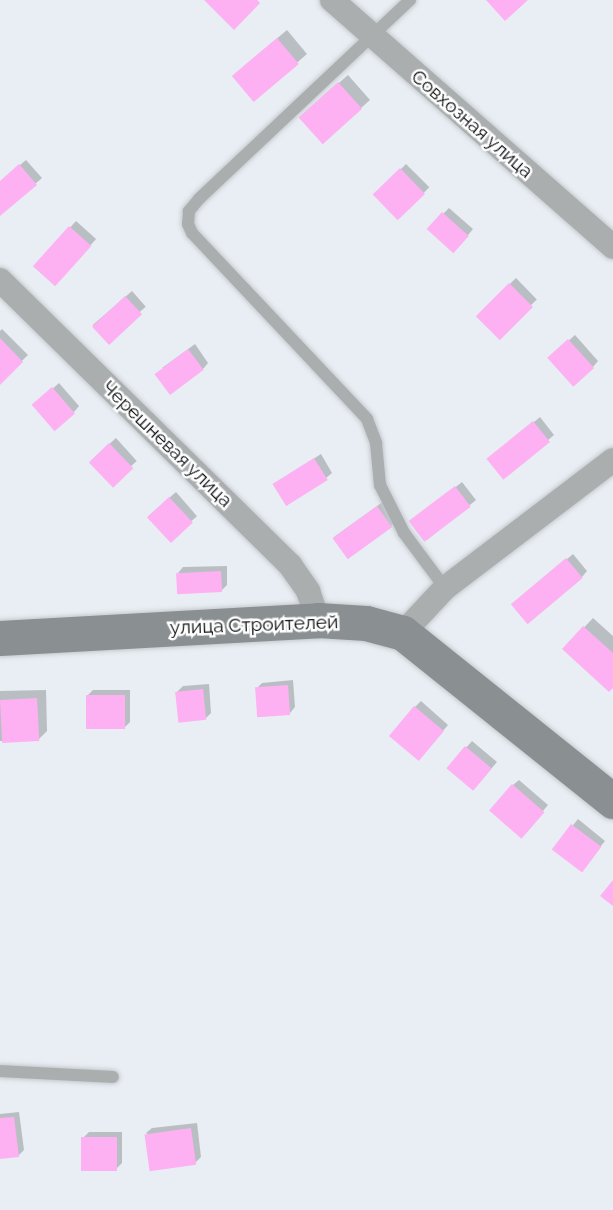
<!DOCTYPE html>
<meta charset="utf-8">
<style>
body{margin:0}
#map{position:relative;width:613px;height:1210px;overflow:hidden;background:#e8eef3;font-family:Raleway,sans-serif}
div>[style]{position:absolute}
.shadow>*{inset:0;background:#0003;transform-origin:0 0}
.building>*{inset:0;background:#feb1f2;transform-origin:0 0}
.roads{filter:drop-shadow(0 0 2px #c5cacf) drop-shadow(0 0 2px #c5cacf)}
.lane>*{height:12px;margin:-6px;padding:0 6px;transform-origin:6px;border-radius:6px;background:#aaaeaf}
.street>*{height:24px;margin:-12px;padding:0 12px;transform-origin:12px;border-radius:12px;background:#aaaeaf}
.secondary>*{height:35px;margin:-17.5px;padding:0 17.5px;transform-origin:17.5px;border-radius:17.5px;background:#8a8f91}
span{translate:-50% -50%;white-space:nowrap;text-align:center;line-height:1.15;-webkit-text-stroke:5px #fff;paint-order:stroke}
.street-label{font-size:19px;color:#0d0f11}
</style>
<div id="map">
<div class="shadow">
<i style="clip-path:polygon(287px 30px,307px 54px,254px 100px,243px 67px)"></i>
<i style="clip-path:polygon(348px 75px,370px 100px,361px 108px,309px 109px)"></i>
<i style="clip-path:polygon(26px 160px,42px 178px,0 214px,0 182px)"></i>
<i style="left:406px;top:164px;width:33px;height:44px;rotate:45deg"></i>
<i style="clip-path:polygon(449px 208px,473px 229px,460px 245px,443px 214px)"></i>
<i style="left:76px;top:221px;width:27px;height:62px;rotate:42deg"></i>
<i style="left:516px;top:278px;width:30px;height:54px;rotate:46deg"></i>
<i style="left:132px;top:291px;width:21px;height:52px;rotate:49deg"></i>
<i style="clip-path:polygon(2px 329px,28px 355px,0 382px,0 331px)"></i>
<i style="clip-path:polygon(575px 335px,598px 361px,593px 367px,555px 353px)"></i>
<i style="clip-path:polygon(195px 344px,208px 363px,203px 369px,162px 368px)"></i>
<i style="clip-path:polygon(59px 383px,79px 406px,74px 412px,40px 400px)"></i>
<i style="clip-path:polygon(540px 417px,554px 435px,505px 477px,496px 454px)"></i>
<i style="left:116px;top:438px;width:31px;height:35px;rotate:48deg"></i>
<i style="clip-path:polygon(321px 454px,332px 473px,326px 478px,274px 484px)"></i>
<i style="clip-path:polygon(462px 482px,476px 500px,427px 540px,418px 517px)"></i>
<i style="left:176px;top:492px;width:32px;height:37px;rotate:49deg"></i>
<i style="clip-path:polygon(384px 501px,396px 520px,391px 526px,334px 537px)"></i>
<i style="clip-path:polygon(573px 554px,587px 571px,582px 577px,519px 600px)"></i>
<i style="clip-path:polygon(227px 566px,227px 585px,221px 591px,178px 573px,183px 567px)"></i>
<i style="clip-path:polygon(593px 618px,613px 636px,613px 686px,564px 649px)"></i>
<i style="clip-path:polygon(293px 680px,295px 707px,290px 713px,256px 689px,262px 683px)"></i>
<i style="clip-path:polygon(209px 684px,211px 713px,205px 719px,177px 692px,183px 686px)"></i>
<i style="clip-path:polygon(46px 690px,47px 731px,38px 740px,0 741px,0 691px)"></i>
<i style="clip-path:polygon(93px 690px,130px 690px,130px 722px,124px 728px,87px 696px)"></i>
<i style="clip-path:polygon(421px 701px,448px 725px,424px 753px,415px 707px)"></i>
<i style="clip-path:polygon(472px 741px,497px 762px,479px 783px,449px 767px)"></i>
<i style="clip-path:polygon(519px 780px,548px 805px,526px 831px,513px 785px)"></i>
<i style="clip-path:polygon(578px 819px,605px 841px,586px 864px,554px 849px)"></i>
<i style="clip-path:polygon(19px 1112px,24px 1150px,18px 1156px,0 1158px,0 1114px)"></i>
<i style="clip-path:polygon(197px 1123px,201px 1157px,195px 1163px,146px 1133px,152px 1128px)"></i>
<i style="clip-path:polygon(89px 1132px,122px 1132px,122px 1163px,116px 1169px,83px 1138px)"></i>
</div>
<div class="building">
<i style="clip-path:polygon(204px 0,257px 0,260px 3px,234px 30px)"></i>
<i style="clip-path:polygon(486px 0,528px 0,505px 21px)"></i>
<i style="left:277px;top:38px;width:34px;height:59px;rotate:50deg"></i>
<i style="left:338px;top:82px;width:36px;height:53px;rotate:48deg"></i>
<i style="clip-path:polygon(19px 164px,37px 185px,0 216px,0 181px)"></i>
<i style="left:400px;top:168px;width:36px;height:38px;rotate:46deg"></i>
<i style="left:442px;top:212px;width:36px;height:23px;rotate:42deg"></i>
<i style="left:69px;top:226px;width:30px;height:54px;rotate:42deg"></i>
<i style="left:509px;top:283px;width:34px;height:47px;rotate:45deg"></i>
<i style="left:125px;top:296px;width:25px;height:45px;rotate:47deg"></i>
<i style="clip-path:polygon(0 338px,23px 362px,0 385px)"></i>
<i style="left:568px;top:339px;width:39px;height:28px;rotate:48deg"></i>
<i style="left:188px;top:349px;width:26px;height:42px;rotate:53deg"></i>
<i style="left:52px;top:387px;width:35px;height:27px;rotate:49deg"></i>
<i style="left:533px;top:421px;width:27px;height:60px;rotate:51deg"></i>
<i style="left:109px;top:443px;width:35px;height:28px;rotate:46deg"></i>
<i style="left:314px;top:458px;width:26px;height:49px;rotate:58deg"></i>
<i style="left:455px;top:486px;width:26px;height:58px;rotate:53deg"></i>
<i style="left:169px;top:497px;width:35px;height:30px;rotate:47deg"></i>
<i style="left:377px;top:506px;width:26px;height:55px;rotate:54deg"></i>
<i style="left:566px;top:558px;width:26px;height:72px;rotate:50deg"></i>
<i style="left:221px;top:571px;width:21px;height:45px;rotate:87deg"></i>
<i style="clip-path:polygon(583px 626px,613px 653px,613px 688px,609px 692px,562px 649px)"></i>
<i style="left:288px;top:685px;width:30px;height:33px;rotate:86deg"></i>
<i style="left:203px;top:689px;width:31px;height:28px;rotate:84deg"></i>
<i style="left:86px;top:695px;width:39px;height:34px"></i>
<i style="left:37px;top:698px;width:43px;height:37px;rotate:87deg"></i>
<i style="left:414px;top:706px;width:39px;height:39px;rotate:40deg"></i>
<i style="left:465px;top:746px;width:35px;height:29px;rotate:40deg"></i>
<i style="left:512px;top:784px;width:43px;height:35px;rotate:41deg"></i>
<i style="left:571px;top:824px;width:38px;height:32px;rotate:37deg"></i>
<i style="clip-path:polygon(613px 880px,613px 906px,600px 896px)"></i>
<i style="clip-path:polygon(14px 1117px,19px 1157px,0 1159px,0 1118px)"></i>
<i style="left:191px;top:1128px;width:37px;height:47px;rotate:82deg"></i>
<i style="left:81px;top:1137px;width:36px;height:34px"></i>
</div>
<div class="roads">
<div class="lane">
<i style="left:410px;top:0;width:290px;rotate:136.7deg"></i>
<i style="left:199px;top:199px;width:16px;rotate:130deg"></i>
<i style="left:189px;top:211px;width:13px;rotate:94deg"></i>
<i style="left:188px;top:224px;width:10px;rotate:66deg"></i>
<i style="left:192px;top:233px;width:255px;rotate:46.7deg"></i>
<i style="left:367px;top:419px;width:26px;rotate:69deg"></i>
<i style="left:376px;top:443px;width:42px;rotate:84.6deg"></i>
<i style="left:380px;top:485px;width:54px;rotate:63.4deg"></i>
<i style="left:404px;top:533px;width:69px;rotate:53.3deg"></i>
<i style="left:0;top:1071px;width:113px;rotate:3deg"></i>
</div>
<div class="street">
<i style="left:332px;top:0;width:374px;rotate:41.3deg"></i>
<i style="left:0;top:280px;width:407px;rotate:44.5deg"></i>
<i style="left:290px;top:565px;width:32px;rotate:55deg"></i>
<i style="left:308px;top:591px;width:31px;rotate:71deg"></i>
<i style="left:403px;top:633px;width:62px;rotate:-47deg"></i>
<i style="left:445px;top:588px;width:211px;rotate:-37.3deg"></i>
</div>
<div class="secondary">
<i style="left:0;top:638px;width:319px;rotate:-3.2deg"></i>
<i style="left:318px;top:620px;width:48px;rotate:3.6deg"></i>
<i style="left:366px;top:623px;width:38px;rotate:15deg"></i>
<i style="left:403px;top:633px;width:269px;rotate:38.7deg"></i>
</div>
</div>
<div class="street-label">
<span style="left:472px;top:124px;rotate:41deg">Совхозная улица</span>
<span style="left:167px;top:444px;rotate:44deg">Черешневая улица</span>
<span style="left:254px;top:625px;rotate:-2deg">улица Строителей</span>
</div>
</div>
